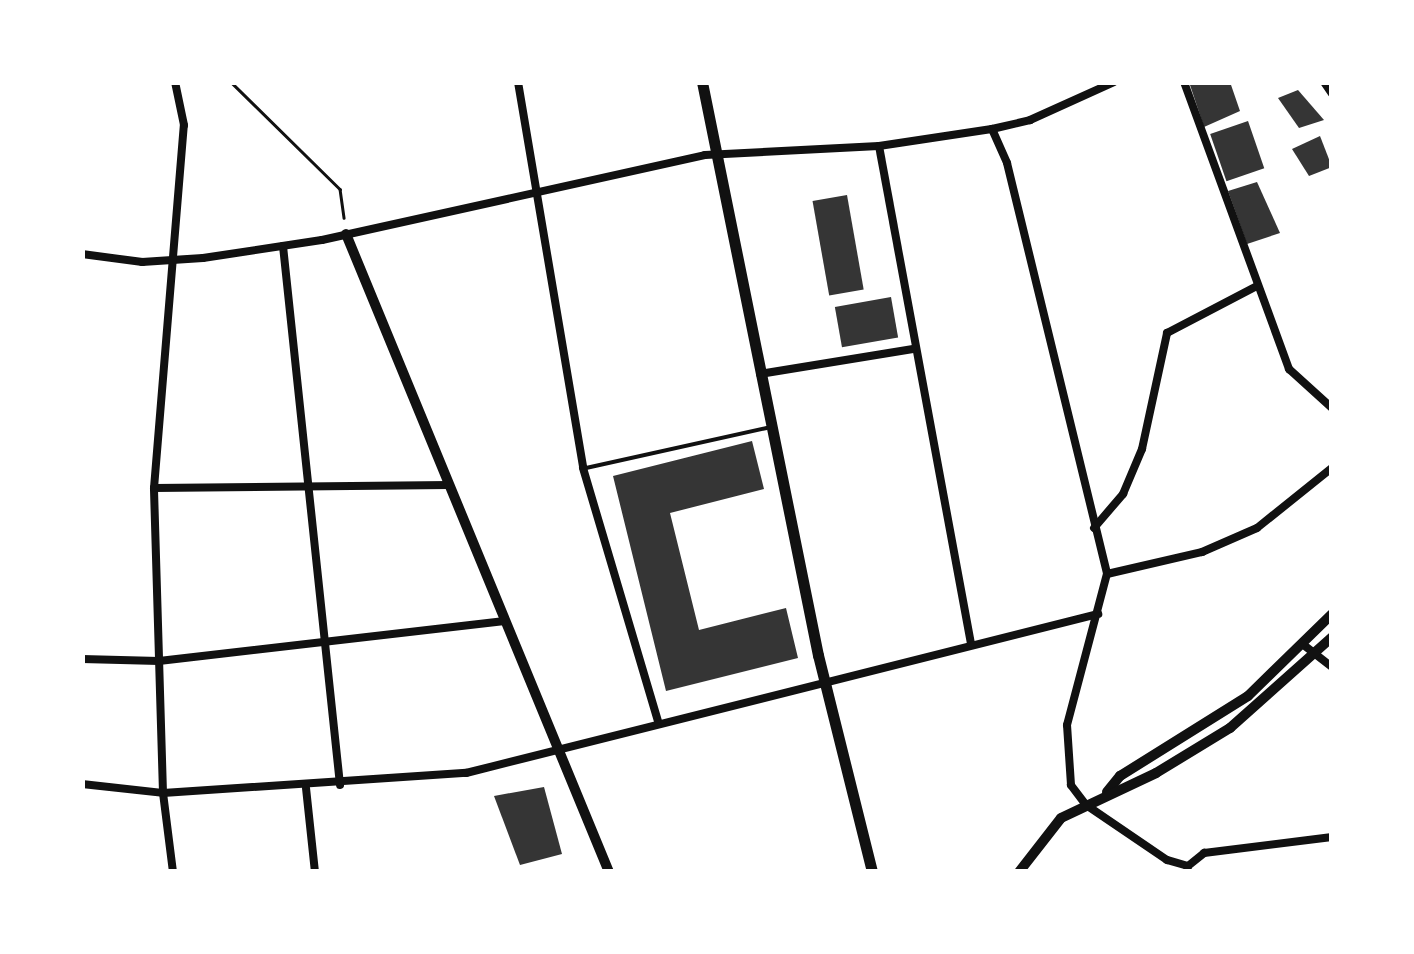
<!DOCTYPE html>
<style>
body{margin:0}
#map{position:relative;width:1414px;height:954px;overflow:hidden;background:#fff;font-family:"PT Sans Narrow",sans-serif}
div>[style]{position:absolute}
.building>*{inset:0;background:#353535;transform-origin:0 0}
.path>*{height:2.5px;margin:-1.25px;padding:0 1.25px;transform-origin:1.25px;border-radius:1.25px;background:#111}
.service>*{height:4px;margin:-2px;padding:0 2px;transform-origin:2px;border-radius:2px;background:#111}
.minor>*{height:8px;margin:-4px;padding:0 4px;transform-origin:4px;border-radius:4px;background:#111}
.tertiary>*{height:10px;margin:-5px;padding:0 5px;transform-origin:5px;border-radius:5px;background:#111}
.secondary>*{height:11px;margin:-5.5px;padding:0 5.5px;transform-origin:5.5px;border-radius:5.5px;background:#111}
span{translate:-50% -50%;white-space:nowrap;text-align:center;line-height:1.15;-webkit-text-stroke:8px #fff;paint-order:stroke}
.frame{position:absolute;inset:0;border:85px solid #fff;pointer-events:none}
</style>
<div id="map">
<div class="building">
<i style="clip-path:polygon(1189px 82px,1230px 82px,1240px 111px,1204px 127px)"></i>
<i style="clip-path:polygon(1298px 90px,1324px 120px,1299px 128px,1278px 98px)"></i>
<i style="left:1248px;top:121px;width:50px;height:40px;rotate:71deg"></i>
<i style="clip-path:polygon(1320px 136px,1332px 167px,1309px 176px,1292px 149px)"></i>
<i style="clip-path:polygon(1257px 182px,1280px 233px,1247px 244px,1228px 191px)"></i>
<i style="left:847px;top:195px;width:96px;height:35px;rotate:80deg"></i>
<i style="left:891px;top:297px;width:41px;height:57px;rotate:80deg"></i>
<i style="clip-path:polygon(752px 441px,764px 489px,670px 513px,699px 630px,786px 608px,798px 658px,666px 691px,613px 476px)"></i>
<i style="clip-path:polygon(544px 787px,562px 854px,520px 865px,494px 796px)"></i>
</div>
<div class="path">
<i style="left:231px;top:82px;width:153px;rotate:44.5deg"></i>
<i style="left:340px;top:189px;width:29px;rotate:82deg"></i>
</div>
<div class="service">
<i style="left:586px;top:468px;width:185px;rotate:-12.5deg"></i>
</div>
<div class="minor">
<i style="left:518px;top:82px;width:391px;rotate:80.4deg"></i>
<i style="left:583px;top:468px;width:267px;rotate:73.5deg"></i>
<i style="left:1184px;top:82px;width:306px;rotate:69.9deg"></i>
<i style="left:1289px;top:369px;width:58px;rotate:42.2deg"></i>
<i style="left:1324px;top:82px;width:14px;rotate:56deg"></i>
<i style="left:992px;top:129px;width:37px;rotate:66deg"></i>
<i style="left:1007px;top:163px;width:423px;rotate:76.3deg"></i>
<i style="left:879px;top:146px;width:506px;rotate:79.53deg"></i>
<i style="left:283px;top:246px;width:542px;rotate:83.96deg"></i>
<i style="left:82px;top:254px;width:61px;rotate:7.6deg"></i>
<i style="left:142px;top:262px;width:61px;rotate:-3.8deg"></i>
<i style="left:203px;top:258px;width:120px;rotate:-8.6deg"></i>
<i style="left:322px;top:240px;width:392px;rotate:-12.5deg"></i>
<i style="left:705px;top:155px;width:174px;rotate:-3deg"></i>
<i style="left:879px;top:146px;width:114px;rotate:-8.6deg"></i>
<i style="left:992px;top:129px;width:39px;rotate:-13deg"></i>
<i style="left:1030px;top:120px;width:92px;rotate:-24.3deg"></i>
<i style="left:760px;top:374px;width:155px;rotate:-9.3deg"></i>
<i style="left:154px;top:488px;width:295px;rotate:-0.6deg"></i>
<i style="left:1094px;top:528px;width:45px;rotate:-49.5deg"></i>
<i style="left:1123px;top:494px;width:49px;rotate:-67.1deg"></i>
<i style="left:1142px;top:449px;width:119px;rotate:-77.8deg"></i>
<i style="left:1167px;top:333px;width:102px;rotate:-27.6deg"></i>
<i style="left:1305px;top:646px;width:34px;rotate:38deg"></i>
<i style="left:82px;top:659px;width:77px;rotate:1.5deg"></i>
<i style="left:159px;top:661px;width:348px;rotate:-6.6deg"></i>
<i style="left:82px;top:784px;width:81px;rotate:6.3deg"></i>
<i style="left:163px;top:793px;width:304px;rotate:-3.8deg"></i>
<i style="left:466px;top:773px;width:652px;rotate:-14.12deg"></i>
<i style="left:306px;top:788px;width:84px;rotate:83.9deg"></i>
<i style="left:1188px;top:866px;width:21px;rotate:-39deg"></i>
<i style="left:1204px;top:853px;width:129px;rotate:-7.1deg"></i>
<i style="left:173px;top:872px;width:80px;rotate:-97.2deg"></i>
<i style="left:163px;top:793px;width:305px;rotate:-91.7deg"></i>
<i style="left:154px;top:488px;width:364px;rotate:-85.3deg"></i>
<i style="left:184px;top:125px;width:44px;rotate:-101.8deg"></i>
<i style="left:1187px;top:872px;width:6px;rotate:-81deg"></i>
<i style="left:1188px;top:866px;width:22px;rotate:-164deg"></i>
<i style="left:1167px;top:860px;width:98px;rotate:-145.8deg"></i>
<i style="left:1086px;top:805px;width:25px;rotate:-127deg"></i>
<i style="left:1071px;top:785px;width:60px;rotate:-93.8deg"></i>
<i style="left:1067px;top:725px;width:156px;rotate:-75.2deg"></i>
<i style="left:1107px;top:574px;width:98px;rotate:-13deg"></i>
<i style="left:1202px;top:552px;width:60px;rotate:-23.6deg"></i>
<i style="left:1257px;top:528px;width:96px;rotate:-38.7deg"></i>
</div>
<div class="tertiary">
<i style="left:346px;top:234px;width:690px;rotate:67.6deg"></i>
<i style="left:1107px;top:792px;width:21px;rotate:-51deg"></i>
<i style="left:1120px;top:776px;width:151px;rotate:-32deg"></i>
<i style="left:1248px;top:696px;width:117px;rotate:-44.3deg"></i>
<i style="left:1019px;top:872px;width:68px;rotate:-52.1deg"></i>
<i style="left:1061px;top:818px;width:105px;rotate:-25.3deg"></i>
<i style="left:1156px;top:773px;width:87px;rotate:-31.3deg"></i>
<i style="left:1230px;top:728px;width:137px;rotate:-41.7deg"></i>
</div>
<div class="secondary">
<i style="left:702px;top:82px;width:585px;rotate:78.56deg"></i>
<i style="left:818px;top:655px;width:224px;rotate:76deg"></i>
</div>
<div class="frame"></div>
</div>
